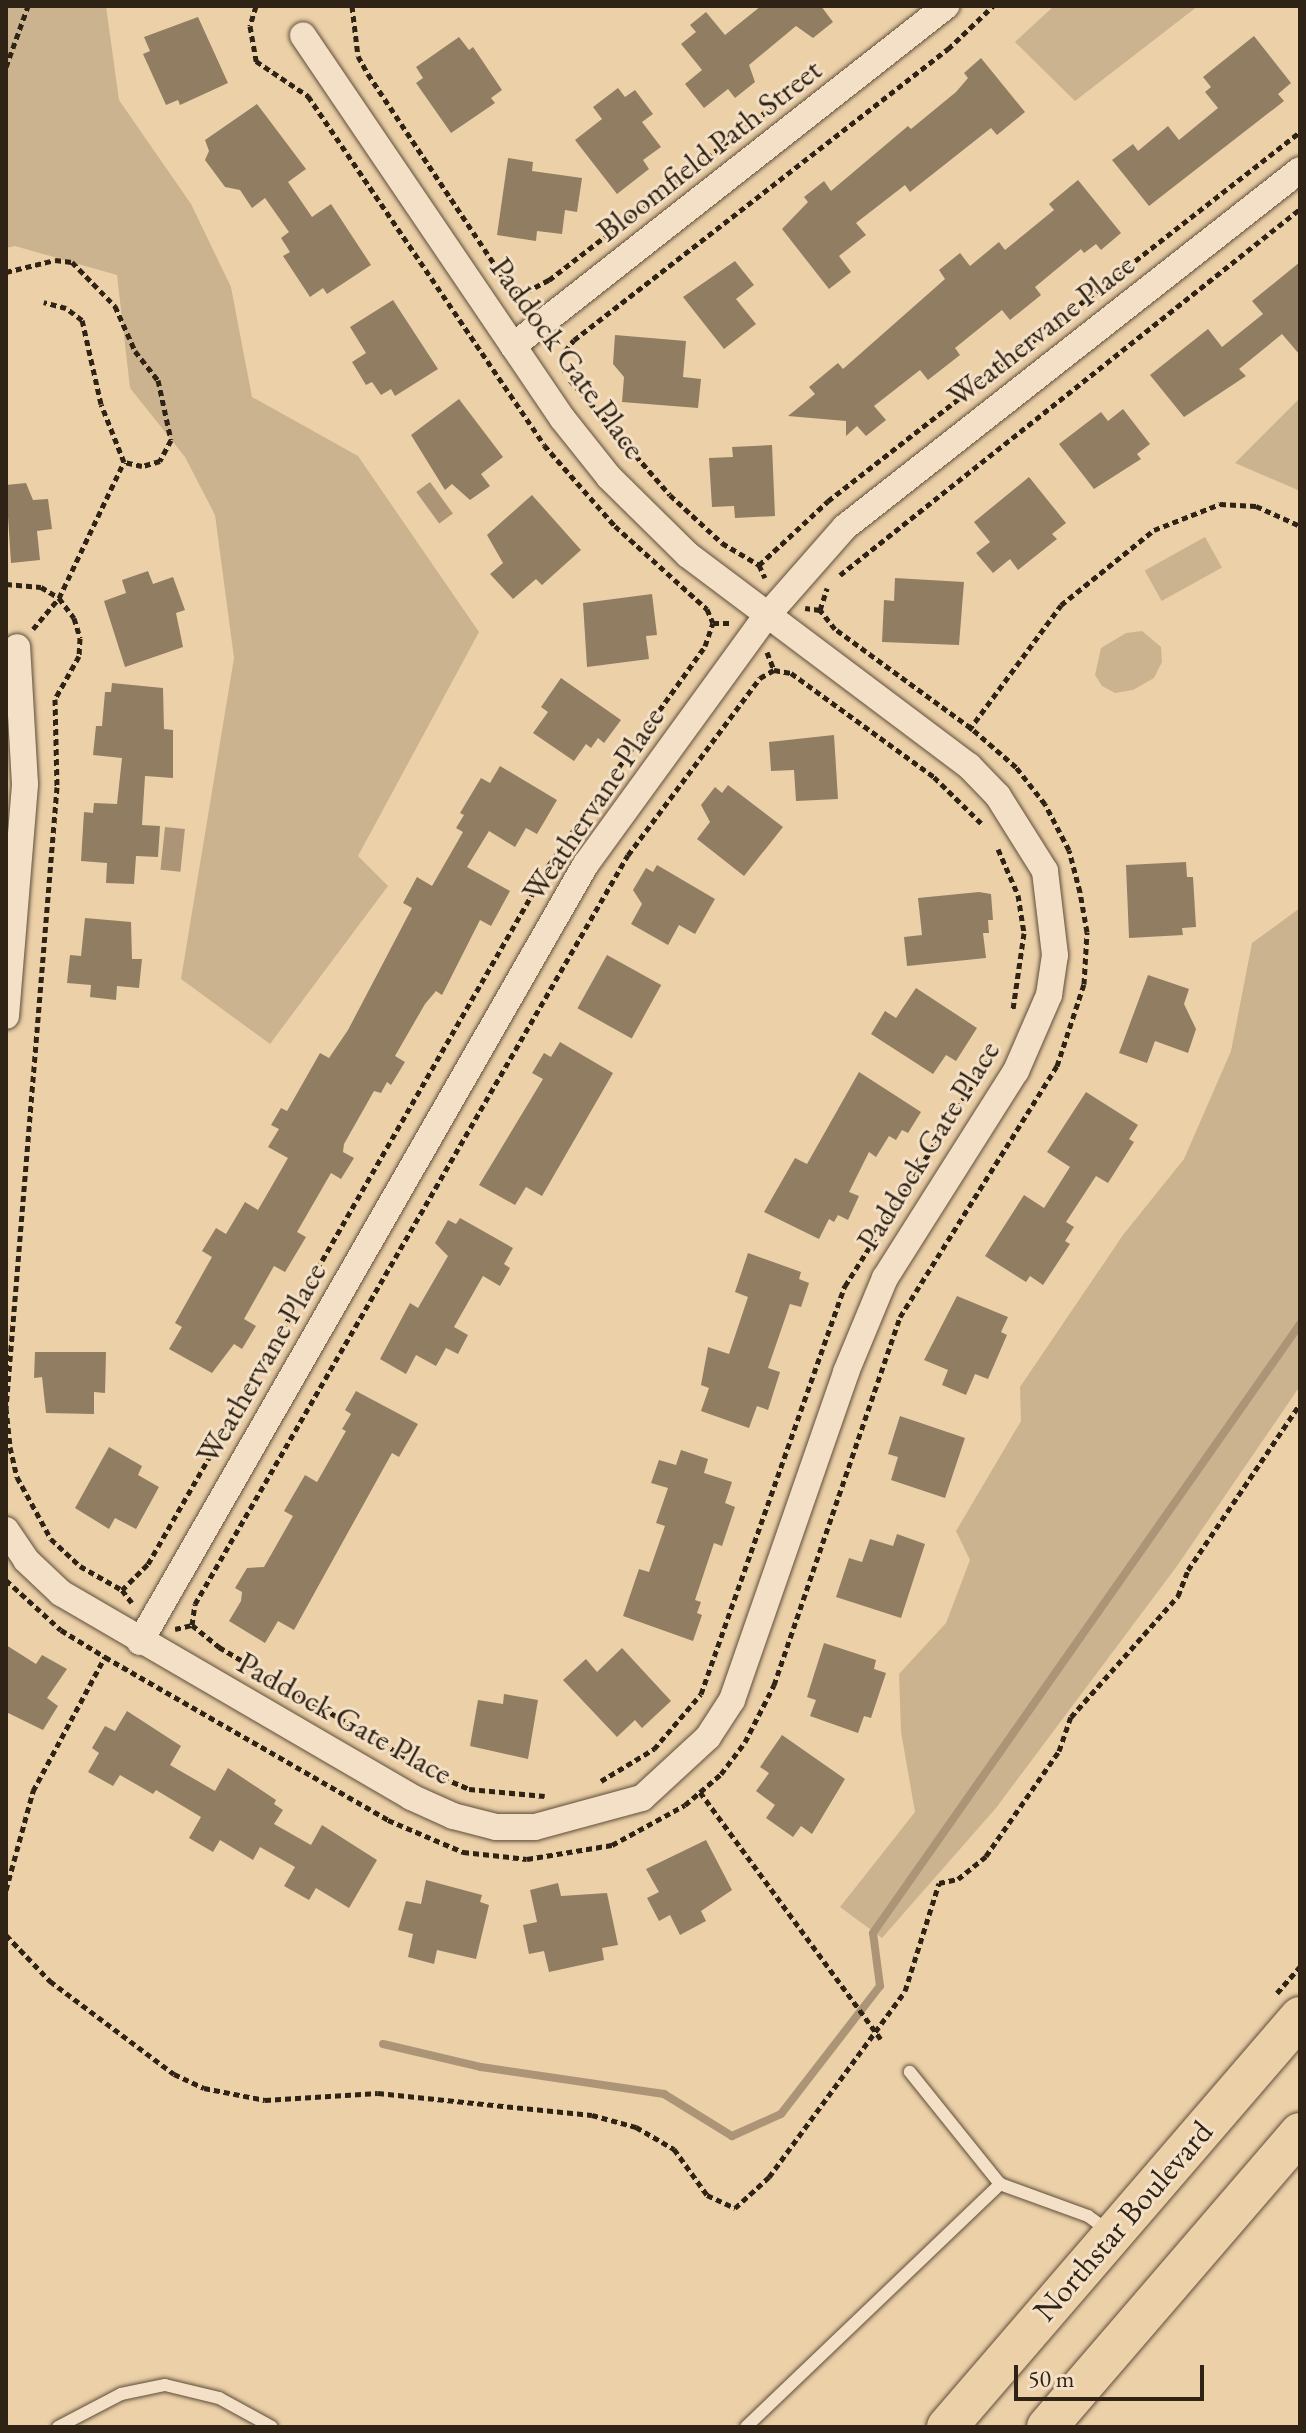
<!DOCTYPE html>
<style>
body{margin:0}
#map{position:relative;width:1306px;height:2433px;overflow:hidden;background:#ecd0a8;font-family:"EB Garamond",serif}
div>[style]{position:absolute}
.green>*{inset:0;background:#ccb38f;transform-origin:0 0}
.water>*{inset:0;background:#ac9576;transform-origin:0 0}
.stream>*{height:8px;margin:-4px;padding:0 4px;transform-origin:4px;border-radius:4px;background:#ac9576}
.building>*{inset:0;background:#917d62;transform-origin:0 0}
.path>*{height:5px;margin-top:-2.5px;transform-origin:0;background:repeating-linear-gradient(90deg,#2f2316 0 6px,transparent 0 10px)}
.roads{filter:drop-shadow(0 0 2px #5e4e3a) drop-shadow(0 0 2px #5e4e3a)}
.lane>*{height:12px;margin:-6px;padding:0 6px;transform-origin:6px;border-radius:6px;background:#f3e0c6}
.street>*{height:26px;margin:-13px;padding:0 13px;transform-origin:13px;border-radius:13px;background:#f3e0c6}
.primary>*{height:40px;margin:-20px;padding:0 20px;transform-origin:20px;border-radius:20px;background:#ecd0a8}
span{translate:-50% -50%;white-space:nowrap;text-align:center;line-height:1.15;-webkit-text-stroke:6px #f3e0c6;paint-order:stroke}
.street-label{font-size:32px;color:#2f2316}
.frame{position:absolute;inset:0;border:8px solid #2f2316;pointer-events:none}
.scale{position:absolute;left:1014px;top:2365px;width:190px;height:36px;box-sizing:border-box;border:4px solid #2f2316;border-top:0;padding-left:10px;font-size:24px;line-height:28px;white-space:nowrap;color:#2f2316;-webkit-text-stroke:6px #f3e0c6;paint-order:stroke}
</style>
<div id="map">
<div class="green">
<i style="clip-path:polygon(6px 6px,106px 6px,119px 100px,191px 204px,231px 287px,252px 397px,358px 456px,479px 632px,358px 856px,388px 886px,270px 1044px,181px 979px,234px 658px,215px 515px,185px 457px,130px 388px,117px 275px,15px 246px,6px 248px)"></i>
<i style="clip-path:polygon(1054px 6px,1198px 6px,1075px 101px,1015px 42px)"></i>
<i style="clip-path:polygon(1300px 398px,1300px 491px,1235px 463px)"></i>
<i style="left:1205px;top:537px;width:35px;height:69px;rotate:61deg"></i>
<i style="clip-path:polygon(1142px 631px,1161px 647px,1162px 662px,1154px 678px,1133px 690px,1115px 693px,1102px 686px,1095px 675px,1101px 648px,1126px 633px)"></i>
<i style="clip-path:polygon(1300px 908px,1300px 1386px,1177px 1566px,996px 1808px,882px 1938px,840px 1907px,915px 1812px,901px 1732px,899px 1674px,946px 1623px,970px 1560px,956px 1531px,1021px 1421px,1020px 1387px,1123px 1235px,1184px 1159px,1231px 1051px,1252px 943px)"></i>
</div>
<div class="water">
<i style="left:430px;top:482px;width:39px;height:17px;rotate:54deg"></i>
<i style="left:165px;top:827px;width:20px;height:43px;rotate:6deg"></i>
</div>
<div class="stream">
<i style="left:383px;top:2044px;width:101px;rotate:13.2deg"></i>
<i style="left:481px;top:2067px;width:185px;rotate:8.4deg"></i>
<i style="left:664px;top:2094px;width:80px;rotate:31.7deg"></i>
<i style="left:732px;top:2136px;width:54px;rotate:-24.2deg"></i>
<i style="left:781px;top:2114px;width:162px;rotate:-52.3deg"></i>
<i style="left:880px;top:1986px;width:53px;rotate:-97.5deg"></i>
<i style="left:873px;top:1933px;width:744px;rotate:-54.96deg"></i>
</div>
<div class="building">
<i style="clip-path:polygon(761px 6px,821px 6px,833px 22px,813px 38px,796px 26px,749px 65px,755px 82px,735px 98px,728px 89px,704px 108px,685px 84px,702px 70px,681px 44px,696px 32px,690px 25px,706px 12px,725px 35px)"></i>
<i style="clip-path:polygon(198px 17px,228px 83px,180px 105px,178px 100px,166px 105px,143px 54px,150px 51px,144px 37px)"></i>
<i style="clip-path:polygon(1254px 36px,1291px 83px,1278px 94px,1284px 101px,1149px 206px,1112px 160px,1133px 144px,1138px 151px,1168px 126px,1179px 140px,1218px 108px,1205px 92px,1211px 87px,1203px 77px)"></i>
<i style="clip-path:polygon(459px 37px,469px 50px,473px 47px,502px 90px,491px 98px,495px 103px,451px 133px,416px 83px,423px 78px,416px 67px)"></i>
<i style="clip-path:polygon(981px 58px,1025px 112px,997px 135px,991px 128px,910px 192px,905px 185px,856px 223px,866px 235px,839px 256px,851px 272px,829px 289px,782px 229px,808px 202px,804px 197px,824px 181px,831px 191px,908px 126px,911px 129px,956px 92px,968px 78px,964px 73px)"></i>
<i style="clip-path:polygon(618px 88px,625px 97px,635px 90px,653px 114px,642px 122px,661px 147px,643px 160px,649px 169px,617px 194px,575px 140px,602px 119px,593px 107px)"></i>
<i style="clip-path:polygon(257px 104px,306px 169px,288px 182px,312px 217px,331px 204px,371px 265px,327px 294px,323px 288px,310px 297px,283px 256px,290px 252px,281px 238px,289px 232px,265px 198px,252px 208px,240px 190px,225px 187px,205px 160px,209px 151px,205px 140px)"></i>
<i style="clip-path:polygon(508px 158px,533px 162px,532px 171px,582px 178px,577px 212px,565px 210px,562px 234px,537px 231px,536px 241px,497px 235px)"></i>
<i style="clip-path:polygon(1078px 180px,1121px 233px,1101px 250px,1096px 244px,1084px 253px,1081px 249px,1035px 287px,1041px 295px,1010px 320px,1002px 310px,955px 348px,960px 355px,928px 380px,920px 370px,874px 406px,886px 420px,866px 436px,857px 426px,846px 436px,846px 421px,788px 416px,815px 394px,809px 387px,838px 363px,843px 369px,945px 279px,939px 270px,960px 253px,970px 266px,999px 242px,1005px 250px,1054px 210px,1049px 204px)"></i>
<i style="clip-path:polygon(735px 261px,754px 285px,736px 299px,756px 324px,724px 349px,683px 297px)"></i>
<i style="clip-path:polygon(1300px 262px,1300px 355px,1282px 334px,1239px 369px,1246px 376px,1184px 417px,1150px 375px,1208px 329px,1222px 347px,1263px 314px,1252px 301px)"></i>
<i style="clip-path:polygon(393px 300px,438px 369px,395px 396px,391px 389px,381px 395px,372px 382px,366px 385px,352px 362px,366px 353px,350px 327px)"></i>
<i style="clip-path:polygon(615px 335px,686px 341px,683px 377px,701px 379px,698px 408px,622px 402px,624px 377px,613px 364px)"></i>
<i style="clip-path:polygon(459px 399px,503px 457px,481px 474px,490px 486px,470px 500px,452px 484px,445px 490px,411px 435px)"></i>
<i style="clip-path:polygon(1123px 409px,1150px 444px,1137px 454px,1141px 459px,1094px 489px,1059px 444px,1101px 412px,1108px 421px)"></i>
<i style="clip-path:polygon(772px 445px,775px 516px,735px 518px,734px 506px,712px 507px,709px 458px,733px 457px,732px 447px)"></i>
<i style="clip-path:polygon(1029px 477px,1066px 523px,1052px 534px,1057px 539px,1018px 570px,1010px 559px,993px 573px,976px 553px,990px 542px,974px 522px)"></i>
<i style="clip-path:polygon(26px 483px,33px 500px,48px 499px,52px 529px,37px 531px,40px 560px,11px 563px,6px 485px)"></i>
<i style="clip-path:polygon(532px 495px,581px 550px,542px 585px,536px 579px,513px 599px,490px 574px,503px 563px,487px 535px)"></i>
<i style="clip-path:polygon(148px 571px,153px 584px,173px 577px,185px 610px,176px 613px,183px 647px,125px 667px,104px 601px,126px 593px,122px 580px)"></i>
<i style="clip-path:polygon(895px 578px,964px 582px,959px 645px,882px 642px,884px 600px,894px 601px)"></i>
<i style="clip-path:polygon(652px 594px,657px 635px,646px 636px,649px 659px,587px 667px,583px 603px)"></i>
<i style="clip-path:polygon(561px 678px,621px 720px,604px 743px,598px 738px,591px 748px,586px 744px,574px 761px,533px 733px,548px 712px,541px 707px)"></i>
<i style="clip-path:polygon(112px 683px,163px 688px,164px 729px,173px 730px,173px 778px,145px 776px,142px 825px,160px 826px,158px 857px,136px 856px,134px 884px,106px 883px,107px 863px,81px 861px,84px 812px,93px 813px,94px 803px,117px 804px,122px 758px,93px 755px,96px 726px,102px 726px,105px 692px,111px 692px)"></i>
<i style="clip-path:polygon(834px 735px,838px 799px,796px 801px,794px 770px,771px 771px,769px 742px)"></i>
<i style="clip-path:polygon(500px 766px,557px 800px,537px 834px,526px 828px,515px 847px,489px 831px,467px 867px,510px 891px,491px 926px,480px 920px,442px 995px,436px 991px,425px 1004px,395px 1056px,405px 1062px,391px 1085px,387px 1082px,381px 1093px,374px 1091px,344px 1144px,343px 1152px,354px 1158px,341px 1179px,331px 1173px,297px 1232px,306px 1237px,285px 1272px,274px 1266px,244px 1319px,256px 1326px,242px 1349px,234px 1344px,212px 1373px,169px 1349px,182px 1327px,175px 1323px,212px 1257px,202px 1251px,216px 1228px,226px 1234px,245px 1202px,258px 1210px,288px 1158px,268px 1147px,279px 1129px,271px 1125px,281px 1108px,287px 1111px,320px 1053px,329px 1058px,348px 1030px,412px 908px,403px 903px,417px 877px,432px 886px,463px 832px,456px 828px,464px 815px,460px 813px,481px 778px,490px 783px)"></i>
<i style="clip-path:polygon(728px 785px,783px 827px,744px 876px,697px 839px,710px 822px,701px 805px,715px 787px,722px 793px)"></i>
<i style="clip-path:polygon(1186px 862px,1187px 877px,1193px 877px,1196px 927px,1182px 928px,1183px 935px,1129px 938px,1126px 865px)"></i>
<i style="clip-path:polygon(657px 865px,715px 899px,695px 934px,679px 925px,668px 945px,631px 924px,642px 904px,633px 890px,646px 868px,653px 872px)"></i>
<i style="clip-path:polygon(979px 892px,991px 894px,993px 920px,988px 920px,989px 933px,983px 933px,986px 958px,907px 966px,904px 937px,922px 935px,918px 898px)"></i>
<i style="clip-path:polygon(85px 918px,131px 922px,132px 959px,142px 959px,139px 988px,117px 986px,116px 1000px,90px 997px,91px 985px,67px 983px,70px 955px,81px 956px)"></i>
<i style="left:607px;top:955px;width:62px;height:61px;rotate:29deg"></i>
<i style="clip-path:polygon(1148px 975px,1189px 989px,1184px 1004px,1196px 1029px,1188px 1053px,1155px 1041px,1147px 1063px,1119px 1053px)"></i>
<i style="clip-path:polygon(916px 988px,977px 1028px,956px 1061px,946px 1055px,933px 1074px,871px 1034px,885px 1011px,896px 1018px)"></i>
<i style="clip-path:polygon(560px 1042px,613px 1073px,542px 1196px,526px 1187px,515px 1205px,479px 1185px,543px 1079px,532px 1073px,544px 1053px,551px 1057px)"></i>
<i style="clip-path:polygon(859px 1072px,921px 1112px,908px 1133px,902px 1130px,896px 1140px,889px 1136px,876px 1157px,869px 1152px,849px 1192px,859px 1196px,848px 1220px,838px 1215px,834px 1222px,829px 1219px,819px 1239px,764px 1212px,795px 1158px,807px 1164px)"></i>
<i style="clip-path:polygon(1086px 1092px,1138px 1125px,1129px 1139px,1134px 1142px,1108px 1183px,1096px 1176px,1066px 1222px,1074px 1227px,1065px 1241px,1070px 1244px,1043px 1285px,1030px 1276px,1026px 1282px,985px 1256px,1024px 1195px,1044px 1208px,1070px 1167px,1047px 1152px)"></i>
<i style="clip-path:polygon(460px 1218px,513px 1248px,504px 1264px,510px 1268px,500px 1286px,483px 1276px,454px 1327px,468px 1335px,458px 1354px,446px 1348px,436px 1366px,416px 1355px,406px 1374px,380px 1359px,410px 1303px,418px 1308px,448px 1256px,435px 1243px,448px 1220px,456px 1224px)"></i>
<i style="clip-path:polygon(748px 1253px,801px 1272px,799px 1279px,809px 1283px,801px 1307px,790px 1304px,768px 1368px,780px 1372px,768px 1410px,757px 1406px,749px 1428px,701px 1411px,709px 1388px,701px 1385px,708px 1347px,729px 1354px,748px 1297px,735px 1292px)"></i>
<i style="clip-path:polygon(957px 1296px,1008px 1317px,1001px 1332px,1007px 1335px,988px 1379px,975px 1374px,966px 1395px,942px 1385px,948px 1370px,924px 1360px)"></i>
<i style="clip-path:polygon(35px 1352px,106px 1352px,105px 1393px,94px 1392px,94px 1414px,46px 1413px,42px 1377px,34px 1378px)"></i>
<i style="clip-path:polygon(356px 1391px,418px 1424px,399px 1457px,392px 1453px,294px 1630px,278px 1621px,265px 1643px,229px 1621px,241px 1601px,242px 1592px,235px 1588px,247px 1568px,264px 1567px,293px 1516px,284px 1511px,305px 1475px,317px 1482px,346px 1431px,342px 1429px,351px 1414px,345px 1410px)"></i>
<i style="clip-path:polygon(900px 1416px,965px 1438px,945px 1498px,891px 1480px,898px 1457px,888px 1454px)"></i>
<i style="clip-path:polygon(109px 1447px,142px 1466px,138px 1475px,159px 1487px,136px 1529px,115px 1518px,109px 1529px,75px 1508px)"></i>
<i style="clip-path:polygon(681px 1450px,708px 1459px,704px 1473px,732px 1482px,725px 1503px,735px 1507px,722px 1546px,714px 1543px,695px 1600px,701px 1602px,697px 1613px,702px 1615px,693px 1641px,623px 1616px,639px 1569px,649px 1572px,665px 1526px,656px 1523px,668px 1488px,651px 1483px,659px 1460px,676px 1465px)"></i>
<i style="clip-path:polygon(897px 1534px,925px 1544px,901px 1618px,836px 1597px,849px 1558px,862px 1562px,870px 1539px,893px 1546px)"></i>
<i style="clip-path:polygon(824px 1643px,876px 1660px,874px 1669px,886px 1673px,871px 1718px,864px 1716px,858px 1733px,810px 1716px,816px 1700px,807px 1697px)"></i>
<i style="clip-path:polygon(6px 1645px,36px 1664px,42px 1655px,67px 1669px,47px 1698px,58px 1706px,43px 1730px,6px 1712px)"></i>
<i style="clip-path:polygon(622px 1648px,671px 1701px,642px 1728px,635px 1720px,617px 1737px,563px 1680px,586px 1659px,597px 1672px)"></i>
<i style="clip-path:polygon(504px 1694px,538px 1700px,528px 1759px,470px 1746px,478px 1700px,503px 1704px)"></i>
<i style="clip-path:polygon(127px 1711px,181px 1746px,170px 1765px,215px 1791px,228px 1768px,276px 1800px,274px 1804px,283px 1810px,274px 1824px,311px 1845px,322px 1825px,377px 1860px,349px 1908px,316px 1888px,309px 1900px,284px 1886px,295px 1867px,260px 1847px,253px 1860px,220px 1840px,213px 1852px,189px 1838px,201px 1817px,156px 1790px,153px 1794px,120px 1775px,113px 1786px,88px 1772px,99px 1753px,92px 1748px,105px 1726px,115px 1731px)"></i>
<i style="clip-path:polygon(782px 1735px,845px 1779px,812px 1834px,801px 1826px,793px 1837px,766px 1818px,775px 1805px,756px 1791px,769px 1773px,760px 1767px)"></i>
<i style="clip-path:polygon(706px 1840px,732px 1890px,701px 1911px,706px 1921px,680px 1935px,670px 1915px,659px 1921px,647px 1898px,659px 1892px,646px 1869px)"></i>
<i style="clip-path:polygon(426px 1880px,482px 1895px,480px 1902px,489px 1905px,476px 1959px,437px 1950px,434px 1964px,408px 1957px,413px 1934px,398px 1930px,406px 1901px,421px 1904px)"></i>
<i style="clip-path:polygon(558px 1883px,561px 1896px,607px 1893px,618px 1945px,602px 1948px,604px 1960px,549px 1972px,544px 1951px,529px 1954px,523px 1925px,537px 1922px,530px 1890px)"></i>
</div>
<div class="path">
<i style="left:256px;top:6px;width:21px;rotate:107deg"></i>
<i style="left:250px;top:26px;width:36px;rotate:80deg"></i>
<i style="left:256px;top:61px;width:63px;rotate:33.9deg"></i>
<i style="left:308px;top:96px;width:421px;rotate:55.9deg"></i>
<i style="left:544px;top:445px;width:108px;rotate:48.8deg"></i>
<i style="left:615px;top:526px;width:124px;rotate:42.1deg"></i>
<i style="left:707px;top:609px;width:15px;rotate:67deg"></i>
<i style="left:713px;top:623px;width:18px"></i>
<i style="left:352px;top:6px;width:50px;rotate:83.2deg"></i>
<i style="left:358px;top:56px;width:21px;rotate:61deg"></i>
<i style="left:368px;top:74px;width:251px;rotate:56.4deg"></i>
<i style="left:507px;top:283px;width:21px;rotate:25deg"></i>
<i style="left:526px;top:292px;width:26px;rotate:-28deg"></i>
<i style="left:549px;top:280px;width:341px;rotate:-37.8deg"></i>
<i style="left:6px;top:67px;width:65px;rotate:-70.2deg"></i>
<i style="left:6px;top:272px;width:50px;rotate:-13.8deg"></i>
<i style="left:55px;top:260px;width:17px;rotate:7deg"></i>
<i style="left:72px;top:262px;width:62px;rotate:45.7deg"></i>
<i style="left:115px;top:306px;width:49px;rotate:66deg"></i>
<i style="left:135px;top:351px;width:37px;rotate:52deg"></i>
<i style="left:158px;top:380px;width:61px;rotate:77.8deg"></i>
<i style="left:171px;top:440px;width:24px;rotate:118deg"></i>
<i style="left:160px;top:461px;width:19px;rotate:164deg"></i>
<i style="left:142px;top:466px;width:18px;rotate:-167deg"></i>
<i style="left:124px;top:462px;width:62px;rotate:-111.6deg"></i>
<i style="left:101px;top:404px;width:86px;rotate:-102.7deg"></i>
<i style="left:82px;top:320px;width:20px;rotate:-143deg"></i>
<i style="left:66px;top:308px;width:23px;rotate:-165deg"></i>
<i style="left:518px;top:290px;width:15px;rotate:86deg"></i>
<i style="left:565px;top:372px;width:14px;rotate:-115deg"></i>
<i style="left:559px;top:359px;width:24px;rotate:-52deg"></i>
<i style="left:574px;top:340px;width:474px;rotate:-37.9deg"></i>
<i style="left:948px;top:49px;width:62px;rotate:-43.7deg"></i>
<i style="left:570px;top:380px;width:152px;rotate:49deg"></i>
<i style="left:670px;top:495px;width:71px;rotate:42.7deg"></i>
<i style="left:722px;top:543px;width:43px;rotate:30.7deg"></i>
<i style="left:759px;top:565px;width:14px;rotate:65deg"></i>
<i style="left:759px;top:565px;width:94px;rotate:-42.8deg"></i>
<i style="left:828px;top:501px;width:599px;rotate:-38.02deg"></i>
<i style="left:840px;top:575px;width:588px;rotate:-38.51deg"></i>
<i style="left:6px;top:584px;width:35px;rotate:5deg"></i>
<i style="left:41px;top:587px;width:21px;rotate:31deg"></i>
<i style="left:59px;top:598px;width:25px;rotate:53deg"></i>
<i style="left:74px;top:618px;width:21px;rotate:73deg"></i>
<i style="left:80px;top:638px;width:18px;rotate:93deg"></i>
<i style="left:79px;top:656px;width:49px;rotate:119.2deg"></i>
<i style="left:55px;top:699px;width:88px;rotate:88.7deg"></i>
<i style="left:57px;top:787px;width:623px;rotate:94.69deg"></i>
<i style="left:6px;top:1408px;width:39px;rotate:84deg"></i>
<i style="left:10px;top:1447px;width:31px;rotate:77deg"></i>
<i style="left:17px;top:1477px;width:71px;rotate:61.3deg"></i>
<i style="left:51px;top:1539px;width:40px;rotate:43deg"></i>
<i style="left:80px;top:1566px;width:48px;rotate:29.7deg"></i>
<i style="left:122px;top:1590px;width:16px;rotate:52deg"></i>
<i style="left:820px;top:610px;width:23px;rotate:-72deg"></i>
<i style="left:33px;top:629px;width:40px;rotate:-50deg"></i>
<i style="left:59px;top:598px;width:151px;rotate:-64.5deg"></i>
<i style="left:767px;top:652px;width:19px;rotate:69deg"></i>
<i style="left:774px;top:670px;width:17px;rotate:10deg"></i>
<i style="left:791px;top:673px;width:177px;rotate:36deg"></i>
<i style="left:934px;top:777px;width:67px;rotate:44.4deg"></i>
<i style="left:969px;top:730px;width:155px;rotate:-53.6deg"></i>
<i style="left:1061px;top:605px;width:119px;rotate:-38.9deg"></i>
<i style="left:1154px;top:530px;width:71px;rotate:-21.5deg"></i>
<i style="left:1220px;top:504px;width:36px;rotate:3deg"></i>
<i style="left:1256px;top:506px;width:48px;rotate:24.4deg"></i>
<i style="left:998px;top:849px;width:50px;rotate:66.5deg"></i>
<i style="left:1018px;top:895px;width:38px;rotate:81deg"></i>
<i style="left:1024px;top:933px;width:77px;rotate:98.2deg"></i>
<i style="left:6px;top:1580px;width:74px;rotate:42.3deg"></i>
<i style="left:61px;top:1630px;width:52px;rotate:31.5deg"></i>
<i style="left:105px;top:1657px;width:327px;rotate:29.9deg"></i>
<i style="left:388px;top:1820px;width:82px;rotate:23.1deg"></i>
<i style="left:463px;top:1852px;width:64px;rotate:6.2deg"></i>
<i style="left:527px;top:1859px;width:86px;rotate:-9.4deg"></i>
<i style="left:612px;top:1845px;width:83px;rotate:-28.7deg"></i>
<i style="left:685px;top:1805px;width:48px;rotate:-40.7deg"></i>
<i style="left:721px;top:1774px;width:40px;rotate:-53deg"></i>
<i style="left:745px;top:1742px;width:64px;rotate:-63deg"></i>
<i style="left:774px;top:1685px;width:389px;rotate:-71.1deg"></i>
<i style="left:900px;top:1317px;width:296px;rotate:-58deg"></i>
<i style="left:1057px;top:1066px;width:86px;rotate:-71.8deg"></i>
<i style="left:1084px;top:984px;width:52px;rotate:-86.7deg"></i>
<i style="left:1087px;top:932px;width:41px;rotate:-99.9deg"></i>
<i style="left:1080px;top:892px;width:43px;rotate:-104.7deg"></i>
<i style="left:1069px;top:850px;width:52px;rotate:-117.6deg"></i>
<i style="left:1045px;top:804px;width:47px;rotate:-128.1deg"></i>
<i style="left:1016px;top:767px;width:60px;rotate:-139.1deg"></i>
<i style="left:971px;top:728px;width:168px;rotate:-143.9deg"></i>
<i style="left:835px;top:629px;width:24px;rotate:-128deg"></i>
<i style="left:820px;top:610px;width:15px;rotate:-172deg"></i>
<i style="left:122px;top:1590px;width:37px;rotate:-45deg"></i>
<i style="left:148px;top:1564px;width:806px;rotate:-60.16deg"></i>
<i style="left:549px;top:865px;width:269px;rotate:-54.5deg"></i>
<i style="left:705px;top:646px;width:24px;rotate:-71deg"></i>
<i style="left:192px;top:1625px;width:21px;rotate:-82deg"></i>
<i style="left:195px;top:1604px;width:865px;rotate:-59.97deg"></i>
<i style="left:628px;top:855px;width:221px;rotate:-53.3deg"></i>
<i style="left:760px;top:678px;width:16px;rotate:-30deg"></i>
<i style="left:175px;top:1629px;width:17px;rotate:-13deg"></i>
<i style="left:192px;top:1625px;width:35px;rotate:39deg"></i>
<i style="left:219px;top:1647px;width:250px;rotate:30.6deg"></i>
<i style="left:434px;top:1774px;width:38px;rotate:23deg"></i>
<i style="left:469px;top:1789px;width:76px;rotate:5.3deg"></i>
<i style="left:601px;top:1781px;width:62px;rotate:-31.1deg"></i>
<i style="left:654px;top:1749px;width:72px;rotate:-49.5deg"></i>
<i style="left:701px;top:1694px;width:433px;rotate:-70.6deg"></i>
<i style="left:845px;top:1286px;width:283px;rotate:-57.7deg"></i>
<i style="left:700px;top:1792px;width:306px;rotate:53.8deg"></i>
<i style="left:6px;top:1890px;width:103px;rotate:-74.7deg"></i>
<i style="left:33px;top:1791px;width:152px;rotate:-61.8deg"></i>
<i style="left:6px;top:1935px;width:64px;rotate:46.3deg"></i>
<i style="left:50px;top:1981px;width:155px;rotate:36.9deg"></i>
<i style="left:174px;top:2074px;width:33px;rotate:25deg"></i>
<i style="left:204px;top:2088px;width:62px;rotate:11.1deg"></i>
<i style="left:265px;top:2100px;width:113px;rotate:-3.5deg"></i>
<i style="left:378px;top:2093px;width:215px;rotate:5.9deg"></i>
<i style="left:592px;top:2115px;width:46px;rotate:15.3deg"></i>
<i style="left:636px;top:2127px;width:44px;rotate:30.1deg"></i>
<i style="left:674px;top:2149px;width:57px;rotate:54.3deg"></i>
<i style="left:707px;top:2195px;width:31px;rotate:25deg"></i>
<i style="left:735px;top:2208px;width:46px;rotate:-42.4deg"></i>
<i style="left:769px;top:2177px;width:230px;rotate:-53.8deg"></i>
<i style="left:905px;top:1991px;width:113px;rotate:-72.5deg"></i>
<i style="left:939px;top:1883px;width:19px;rotate:-12deg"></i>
<i style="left:958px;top:1879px;width:36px;rotate:-39deg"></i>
<i style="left:986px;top:1856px;width:128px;rotate:-55.2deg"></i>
<i style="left:1059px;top:1751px;width:36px;rotate:-71deg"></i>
<i style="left:1071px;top:1717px;width:162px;rotate:-48.5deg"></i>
<i style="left:1178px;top:1596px;width:28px;rotate:-69deg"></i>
<i style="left:1188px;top:1570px;width:200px;rotate:-56deg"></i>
<i style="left:1277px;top:1993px;width:35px;rotate:-49deg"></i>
</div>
<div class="roads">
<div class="lane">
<i style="left:1000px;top:2184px;width:94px;rotate:20deg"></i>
<i style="left:1088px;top:2216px;width:24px;rotate:36deg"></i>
<i style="left:58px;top:2427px;width:71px;rotate:-27.6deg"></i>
<i style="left:121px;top:2394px;width:45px;rotate:-11.6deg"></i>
<i style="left:165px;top:2385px;width:56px;rotate:13.5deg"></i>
<i style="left:219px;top:2398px;width:60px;rotate:28.7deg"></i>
<i style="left:746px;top:2427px;width:352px;rotate:-43.7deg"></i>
<i style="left:1000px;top:2184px;width:144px;rotate:-128.8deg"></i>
</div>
<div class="street">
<i style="left:513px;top:346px;width:551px;rotate:-38.14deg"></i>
<i style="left:6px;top:1016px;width:233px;rotate:-85.3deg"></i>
<i style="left:25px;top:784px;width:137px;rotate:-93.3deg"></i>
<i style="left:6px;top:1530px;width:36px;rotate:56deg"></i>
<i style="left:26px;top:1560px;width:48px;rotate:43.3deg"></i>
<i style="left:61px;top:1593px;width:405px;rotate:30.2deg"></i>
<i style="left:411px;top:1797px;width:46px;rotate:24.3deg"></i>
<i style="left:453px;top:1816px;width:44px;rotate:14.3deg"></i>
<i style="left:496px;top:1827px;width:39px"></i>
<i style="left:535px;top:1827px;width:111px;rotate:-15.2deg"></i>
<i style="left:642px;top:1798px;width:90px;rotate:-42.7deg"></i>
<i style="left:708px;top:1737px;width:44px;rotate:-57deg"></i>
<i style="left:732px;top:1700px;width:347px;rotate:-70.8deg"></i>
<i style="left:846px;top:1372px;width:102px;rotate:-67.5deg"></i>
<i style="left:885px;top:1278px;width:245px;rotate:-57.7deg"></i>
<i style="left:1016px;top:1071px;width:83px;rotate:-66.5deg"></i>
<i style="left:1049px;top:995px;width:40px;rotate:-81.5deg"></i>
<i style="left:1055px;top:955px;width:85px;rotate:-96.8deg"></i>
<i style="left:1045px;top:871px;width:89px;rotate:-122.1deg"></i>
<i style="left:998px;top:796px;width:42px;rotate:-134deg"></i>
<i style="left:969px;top:766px;width:351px;rotate:-143.1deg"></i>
<i style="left:688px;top:555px;width:111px;rotate:-135.4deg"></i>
<i style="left:609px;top:477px;width:75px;rotate:-128.5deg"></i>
<i style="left:562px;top:418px;width:462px;rotate:-124.1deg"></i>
<i style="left:140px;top:1642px;width:897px;rotate:-60.18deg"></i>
<i style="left:586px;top:864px;width:304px;rotate:-54deg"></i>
<i style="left:765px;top:618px;width:121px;rotate:-48.7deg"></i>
<i style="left:845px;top:527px;width:578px;rotate:-38.12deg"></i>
</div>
<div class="primary">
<i style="left:947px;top:2427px;width:541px;rotate:-49.27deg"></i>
<i style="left:1047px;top:2427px;width:388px;rotate:-49.3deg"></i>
</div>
</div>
<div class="street-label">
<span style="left:709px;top:150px;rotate:-38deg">Bloomfield Path Street</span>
<span style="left:1041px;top:330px;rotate:-38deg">Weathervane Place</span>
<span style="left:568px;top:358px;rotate:54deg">Paddock Gate Place</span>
<span style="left:593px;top:804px;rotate:-56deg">Weathervane Place</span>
<span style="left:928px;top:1145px;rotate:-58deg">Paddock Gate Place</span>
<span style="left:261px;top:1363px;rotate:-60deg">Weathervane Place</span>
<span style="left:345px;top:1718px;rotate:29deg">Paddock Gate Place</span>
<span style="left:1123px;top:2221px;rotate:-49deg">Northstar Boulevard</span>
</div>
<div class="frame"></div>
<div class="scale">50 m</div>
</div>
